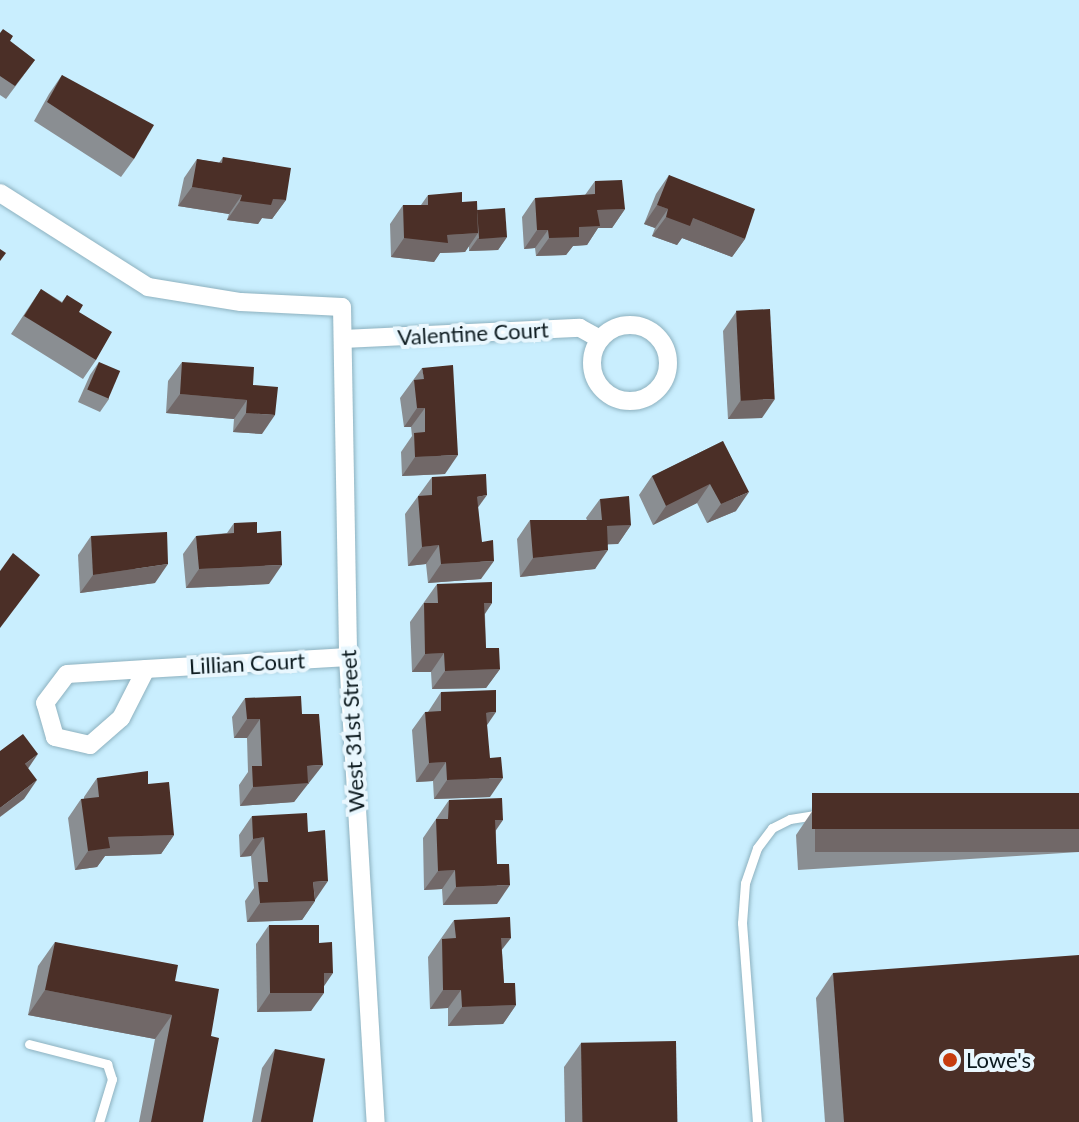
<!DOCTYPE html>
<style>
body{margin:0}
#map{position:relative;width:1079px;height:1122px;overflow:hidden;background:#c9eefe;font-family:Lato,sans-serif}
div>[style]{position:absolute}
.roads{filter:drop-shadow(0 0 2px #8db1bf) drop-shadow(0 0 2px #8db1bf)}
.lane>*{height:9px;margin:-4.5px;padding:0 4.5px;transform-origin:4.5px;border-radius:4.5px;background:#fff}
.street>*{height:18px;margin:-9px;padding:0 9px;transform-origin:9px;border-radius:9px;background:#fff}
.street>.ring{margin:-9px;padding:0;box-sizing:content-box;background:none;border:18px solid #fff;border-radius:50%}
.wall>*{inset:0;background:#8a8e92}
.shaded-wall>*{inset:0;background:#716868;transform-origin:0 0}
.building>*{inset:0;background:#4b2f27;transform-origin:0 0}
.dots>*{width:22px;height:22px;translate:-50% -50%;box-sizing:border-box;border:4px solid #e9f7fe;border-radius:50%}
span{translate:-50% -50%;white-space:nowrap;text-align:center;line-height:1.15;-webkit-text-stroke:8px #e9f7fe;paint-order:stroke}
.street-label{font-size:22px;color:#0c1a1f}
.poi-label{font-size:22px;color:#0c1a1f}
.left{translate:0 -50%;text-align:left}
</style>
<div id="map">
<div class="roads">
<div class="lane">
<i style="left:29px;top:1044px;width:81px;rotate:14.4deg"></i>
<i style="left:107px;top:1064px;width:16px;rotate:72deg"></i>
<i style="left:112px;top:1079px;width:45px;rotate:106.8deg"></i>
<i style="left:757px;top:1122px;width:200px;rotate:-94.3deg"></i>
<i style="left:742px;top:923px;width:40px;rotate:-85.7deg"></i>
<i style="left:745px;top:883px;width:37px;rotate:-71deg"></i>
<i style="left:757px;top:848px;width:25px;rotate:-53deg"></i>
<i style="left:772px;top:828px;width:20px;rotate:-27deg"></i>
<i style="left:790px;top:819px;width:30px;rotate:-9deg"></i>
</div>
<div class="street">
<i style="left:0;top:193px;width:175px;rotate:32.4deg"></i>
<i style="left:148px;top:287px;width:94px;rotate:9.2deg"></i>
<i style="left:241px;top:302px;width:101px;rotate:2.8deg"></i>
<i style="left:342px;top:307px;width:350px;rotate:89deg"></i>
<i style="left:348px;top:657px;width:466px;rotate:86.6deg"></i>
<i class="ring" style="left:592px;top:325px;width:58px;height:58px"></i>
<i style="left:343px;top:339px;width:237px;rotate:-2.7deg"></i>
<i style="left:580px;top:328px;width:23px;rotate:29deg"></i>
<i style="left:146px;top:669px;width:55px;rotate:117deg"></i>
<i style="left:121px;top:718px;width:41px;rotate:138.9deg"></i>
<i style="left:90px;top:745px;width:36px;rotate:-167deg"></i>
<i style="left:55px;top:737px;width:35px;rotate:-106deg"></i>
<i style="left:45px;top:703px;width:36px;rotate:-53deg"></i>
<i style="left:67px;top:674px;width:79px;rotate:-3.6deg"></i>
<i style="left:146px;top:669px;width:202px;rotate:-3.4deg"></i>
</div>
</div>
<div class="wall">
<i style="clip-path:polygon(0 33px,35px 60px,6px 99px,0 95px)"></i>
<i style="clip-path:polygon(62px 75px,134px 159px,121px 177px,34px 121px,49px 94px)"></i>
<i style="clip-path:polygon(223px 157px,286px 200px,272px 219px,262px 218px,258px 224px,227px 220px,229px 214px,178px 206px,184px 178px,197px 159px,219px 163px)"></i>
<i style="clip-path:polygon(669px 175px,745px 239px,732px 257px,682px 238px,677px 245px,652px 236px,655px 228px,644px 224px,656px 194px)"></i>
<i style="clip-path:polygon(595px 181px,625px 209px,612px 228px,598px 228px,587px 245px,573px 246px,566px 255px,536px 256px,535px 248px,524px 249px,522px 217px,535px 198px,585px 195px)"></i>
<i style="clip-path:polygon(428px 195px,462px 202px,477px 210px,507px 237px,498px 250px,469px 251px,469px 246px,465px 252px,440px 253px,434px 262px,391px 257px,390px 224px,403px 205px,421px 205px)"></i>
<i style="clip-path:polygon(41px 289px,62px 302px,67px 295px,79px 312px,96px 360px,83px 379px,11px 334px)"></i>
<i style="clip-path:polygon(736px 312px,762px 418px,728px 419px,723px 331px)"></i>
<i style="clip-path:polygon(99px 362px,109px 399px,100px 412px,78px 402px,90px 375px)"></i>
<i style="clip-path:polygon(182px 362px,253px 385px,262px 434px,233px 432px,234px 419px,166px 413px,168px 381px)"></i>
<i style="clip-path:polygon(422px 368px,445px 474px,402px 476px,401px 452px,412px 436px,411px 427px,404px 427px,400px 398px)"></i>
<i style="clip-path:polygon(723px 441px,736px 511px,707px 523px,697px 503px,653px 525px,639px 495px,652px 476px)"></i>
<i style="clip-path:polygon(432px 477px,478px 507px,481px 579px,428px 583px,426px 564px,408px 566px,405px 514px)"></i>
<i style="clip-path:polygon(600px 499px,631px 525px,618px 544px,608px 544px,595px 569px,520px 577px,517px 539px,530px 520px,587px 520px,586px 518px)"></i>
<i style="clip-path:polygon(234px 523px,257px 533px,269px 584px,186px 588px,183px 554px,196px 536px,227px 533px)"></i>
<i style="clip-path:polygon(91px 536px,155px 583px,80px 593px,78px 555px)"></i>
<i style="clip-path:polygon(437px 584px,492px 603px,485px 614px,486px 648px,500px 669px,486px 688px,432px 689px,431px 672px,412px 672px,410px 622px)"></i>
<i style="clip-path:polygon(441px 692px,487px 725px,490px 797px,434px 799px,433px 781px,416px 782px,412px 730px,425px 712px,428px 712px)"></i>
<i style="clip-path:polygon(245px 698px,302px 714px,309px 784px,307px 784px,294px 802px,240px 806px,239px 785px,248px 772px,247px 738px,234px 738px,232px 717px)"></i>
<i style="clip-path:polygon(97px 778px,148px 784px,174px 835px,161px 854px,105px 856px,97px 867px,75px 870px,68px 818px,81px 799px,84px 799px,84px 797px)"></i>
<i style="clip-path:polygon(1079px 793px,1079px 852px,798px 870px,796px 835px,813px 810px)"></i>
<i style="clip-path:polygon(449px 800px,496px 831px,497px 904px,443px 905px,442px 889px,424px 890px,423px 838px)"></i>
<i style="clip-path:polygon(252px 816px,308px 832px,315px 901px,302px 920px,247px 922px,245px 901px,254px 888px,251px 856px,240px 857px,239px 835px)"></i>
<i style="clip-path:polygon(454px 920px,502px 950px,504px 983px,516px 1005px,503px 1024px,448px 1026px,448px 1008px,430px 1009px,428px 957px)"></i>
<i style="clip-path:polygon(269px 925px,319px 943px,324px 986px,311px 1011px,257px 1012px,256px 944px)"></i>
<i style="clip-path:polygon(55px 942px,175px 981px,211px 1036px,203px 1122px,139px 1122px,155px 1039px,28px 1015px,38px 966px)"></i>
<i style="clip-path:polygon(833px 973px,1079px 1122px,825px 1122px,816px 998px)"></i>
<i style="clip-path:polygon(581px 1043px,677px 1122px,565px 1122px,564px 1067px)"></i>
<i style="clip-path:polygon(275px 1049px,313px 1122px,252px 1122px,262px 1068px)"></i>
</div>
<div class="shaded-wall">
<i style="clip-path:polygon(192px 187px,242px 195px,229px 214px,178px 206px)"></i>
<i style="clip-path:polygon(273px 199px,286px 200px,272px 219px,262px 218px,258px 224px,227px 220px,240px 201px)"></i>
<i style="clip-path:polygon(657px 205px,668px 209px,655px 228px,644px 224px)"></i>
<i style="clip-path:polygon(625px 209px,612px 228px,598px 228px,587px 245px,573px 246px,566px 255px,536px 256px,549px 238px,579px 227px,597px 210px)"></i>
<i style="clip-path:polygon(666px 217px,693px 218px,745px 239px,732px 257px,682px 238px,677px 245px,652px 236px)"></i>
<i style="clip-path:polygon(537px 230px,548px 230px,535px 248px,524px 249px)"></i>
<i style="clip-path:polygon(478px 233px,465px 252px,440px 253px,434px 262px,391px 257px,404px 238px)"></i>
<i style="clip-path:polygon(507px 237px,498px 250px,469px 251px,478px 238px)"></i>
<i style="clip-path:polygon(180px 394px,247px 400px,234px 419px,166px 413px)"></i>
<i style="clip-path:polygon(775px 399px,762px 418px,728px 419px,741px 400px)"></i>
<i style="clip-path:polygon(417px 408px,425px 408px,411px 427px,404px 427px)"></i>
<i style="clip-path:polygon(246px 413px,275px 415px,262px 434px,233px 432px)"></i>
<i style="clip-path:polygon(458px 455px,445px 474px,402px 476px,415px 457px)"></i>
<i style="clip-path:polygon(710px 484px,697px 503px,653px 525px,666px 506px)"></i>
<i style="clip-path:polygon(749px 492px,736px 511px,707px 523px,721px 504px)"></i>
<i style="clip-path:polygon(487px 495px,474px 513px,477px 497px)"></i>
<i style="clip-path:polygon(631px 525px,618px 544px,594px 545px,607px 526px)"></i>
<i style="clip-path:polygon(439px 545px,426px 564px,408px 566px,422px 547px)"></i>
<i style="clip-path:polygon(608px 550px,595px 569px,520px 577px,533px 558px)"></i>
<i style="clip-path:polygon(494px 561px,481px 579px,428px 583px,441px 564px)"></i>
<i style="clip-path:polygon(168px 564px,155px 583px,80px 593px,93px 575px)"></i>
<i style="clip-path:polygon(282px 565px,269px 584px,186px 588px,199px 569px)"></i>
<i style="clip-path:polygon(484px 603px,492px 603px,479px 622px)"></i>
<i style="clip-path:polygon(444px 653px,431px 672px,412px 672px,425px 654px)"></i>
<i style="clip-path:polygon(500px 669px,486px 688px,432px 689px,445px 671px)"></i>
<i style="clip-path:polygon(496px 712px,483px 731px,486px 713px)"></i>
<i style="clip-path:polygon(247px 719px,260px 719px,247px 738px,234px 738px)"></i>
<i style="clip-path:polygon(38px 754px,25px 773px,25px 764px)"></i>
<i style="clip-path:polygon(446px 762px,433px 781px,416px 782px,429px 763px)"></i>
<i style="clip-path:polygon(323px 765px,294px 802px,240px 806px,253px 787px,307px 766px)"></i>
<i style="clip-path:polygon(503px 778px,490px 797px,434px 799px,447px 780px)"></i>
<i style="clip-path:polygon(37px 780px,24px 799px,0 817px,0 808px)"></i>
<i style="clip-path:polygon(495px 820px,503px 820px,490px 839px)"></i>
<i style="left:1079px;top:829px;width:23px;height:264px;rotate:90deg"></i>
<i style="clip-path:polygon(174px 835px,161px 854px,105px 856px,97px 867px,75px 870px,88px 851px,108px 837px)"></i>
<i style="clip-path:polygon(264px 837px,251px 856px,240px 857px,253px 839px)"></i>
<i style="clip-path:polygon(455px 870px,442px 889px,424px 890px,438px 871px)"></i>
<i style="clip-path:polygon(328px 881px,315px 900px,313px 882px)"></i>
<i style="clip-path:polygon(510px 885px,497px 904px,443px 905px,456px 887px)"></i>
<i style="clip-path:polygon(315px 901px,302px 920px,247px 922px,260px 903px)"></i>
<i style="clip-path:polygon(501px 938px,511px 938px,497px 956px)"></i>
<i style="clip-path:polygon(324px 973px,333px 973px,320px 992px)"></i>
<i style="clip-path:polygon(45px 990px,172px 1015px,155px 1039px,28px 1015px)"></i>
<i style="clip-path:polygon(443px 990px,461px 990px,448px 1008px,430px 1009px)"></i>
<i style="clip-path:polygon(270px 993px,324px 993px,311px 1011px,257px 1012px)"></i>
<i style="clip-path:polygon(516px 1005px,503px 1024px,448px 1026px,462px 1007px)"></i>
</div>
<div class="building">
<i style="clip-path:polygon(3px 29px,13px 36px,10px 41px,35px 60px,15px 86px,0 76px,0 33px)"></i>
<i style="clip-path:polygon(62px 75px,154px 125px,134px 159px,47px 102px)"></i>
<i style="clip-path:polygon(223px 157px,291px 168px,286px 200px,273px 199px,271px 205px,240px 201px,242px 195px,192px 187px,197px 159px,222px 163px)"></i>
<i style="clip-path:polygon(669px 175px,755px 209px,745px 239px,693px 218px,690px 226px,666px 217px,668px 209px,657px 205px)"></i>
<i style="clip-path:polygon(622px 180px,625px 209px,597px 210px,600px 226px,579px 227px,579px 237px,549px 238px,548px 230px,537px 230px,535px 198px,595px 194px,595px 181px)"></i>
<i style="clip-path:polygon(462px 192px,462px 202px,477px 201px,478px 233px,447px 235px,448px 243px,404px 238px,403px 205px,428px 205px,428px 195px)"></i>
<i style="left:505px;top:208px;width:29px;height:28px;rotate:86deg"></i>
<i style="clip-path:polygon(0 249px,6px 253px,0 261px)"></i>
<i style="clip-path:polygon(41px 289px,62px 303px,67px 295px,83px 305px,79px 312px,112px 332px,96px 360px,24px 316px)"></i>
<i style="left:770px;top:309px;width:90px;height:34px;rotate:87deg"></i>
<i style="left:99px;top:362px;width:23px;height:30px;rotate:23deg"></i>
<i style="clip-path:polygon(182px 362px,254px 367px,253px 385px,278px 387px,275px 415px,246px 413px,247px 400px,180px 394px)"></i>
<i style="clip-path:polygon(453px 365px,458px 455px,415px 457px,414px 433px,425px 432px,425px 408px,417px 408px,414px 380px,424px 379px,422px 368px)"></i>
<i style="clip-path:polygon(723px 441px,749px 492px,721px 504px,710px 484px,666px 506px,652px 476px)"></i>
<i style="clip-path:polygon(486px 474px,487px 495px,477px 497px,482px 542px,493px 540px,494px 561px,441px 564px,439px 545px,422px 547px,418px 496px,432px 495px,432px 477px)"></i>
<i style="clip-path:polygon(629px 496px,631px 525px,607px 526px,608px 550px,533px 558px,530px 520px,602px 520px,600px 499px)"></i>
<i style="clip-path:polygon(257px 522px,257px 533px,281px 531px,282px 565px,199px 569px,196px 536px,234px 533px,234px 523px)"></i>
<i style="clip-path:polygon(167px 532px,168px 564px,93px 575px,91px 536px)"></i>
<i style="clip-path:polygon(13px 553px,40px 575px,0 628px,0 571px)"></i>
<i style="clip-path:polygon(492px 582px,492px 603px,484px 603px,486px 648px,499px 648px,500px 669px,445px 671px,444px 653px,425px 654px,424px 603px,438px 603px,437px 584px)"></i>
<i style="clip-path:polygon(496px 690px,496px 712px,486px 713px,490px 758px,501px 757px,503px 778px,447px 780px,446px 762px,429px 763px,425px 712px,441px 711px,441px 692px)"></i>
<i style="clip-path:polygon(301px 696px,302px 714px,319px 714px,323px 765px,307px 766px,308px 783px,253px 787px,252px 766px,262px 766px,260px 719px,247px 719px,245px 698px)"></i>
<i style="clip-path:polygon(23px 734px,38px 754px,25px 764px,37px 780px,0 808px,0 751px)"></i>
<i style="clip-path:polygon(148px 771px,148px 784px,169px 782px,174px 835px,108px 837px,110px 848px,88px 851px,81px 799px,99px 797px,97px 778px)"></i>
<i style="left:1079px;top:793px;width:36px;height:267px;rotate:90deg"></i>
<i style="clip-path:polygon(502px 798px,503px 820px,495px 820px,497px 864px,509px 864px,510px 885px,456px 887px,455px 870px,438px 871px,436px 819px,448px 819px,449px 800px)"></i>
<i style="clip-path:polygon(307px 813px,308px 832px,325px 830px,328px 881px,313px 882px,315px 901px,260px 903px,258px 882px,268px 882px,264px 837px,253px 839px,252px 816px)"></i>
<i style="clip-path:polygon(510px 917px,511px 938px,501px 938px,504px 983px,515px 983px,516px 1005px,462px 1007px,461px 990px,443px 990px,442px 939px,456px 938px,454px 920px)"></i>
<i style="clip-path:polygon(269px 925px,319px 925px,319px 943px,332px 942px,333px 973px,324px 973px,324px 993px,270px 993px)"></i>
<i style="clip-path:polygon(55px 942px,178px 965px,175px 981px,219px 989px,211px 1036px,219px 1038px,203px 1122px,151px 1122px,172px 1015px,45px 990px)"></i>
<i style="clip-path:polygon(1079px 955px,1079px 1122px,844px 1122px,833px 973px)"></i>
<i style="left:676px;top:1041px;width:81px;height:95px;rotate:89deg"></i>
<i style="left:275px;top:1049px;width:51px;height:74px;rotate:11deg"></i>
</div>
<div class="dots">
<i style="left:950px;top:1060px;background:#c63d0f"></i>
</div>
<div class="street-label">
<span style="left:473px;top:333px;rotate:-3deg">Valentine Court</span>
<span style="left:247px;top:663px;rotate:-3deg">Lillian Court</span>
<span style="left:352px;top:731px;rotate:-93deg">West 31st Street</span>
</div>
<div class="poi-label">
<span class="left" style="left:966px;top:1060px">Lowe's</span>
</div>
</div>
